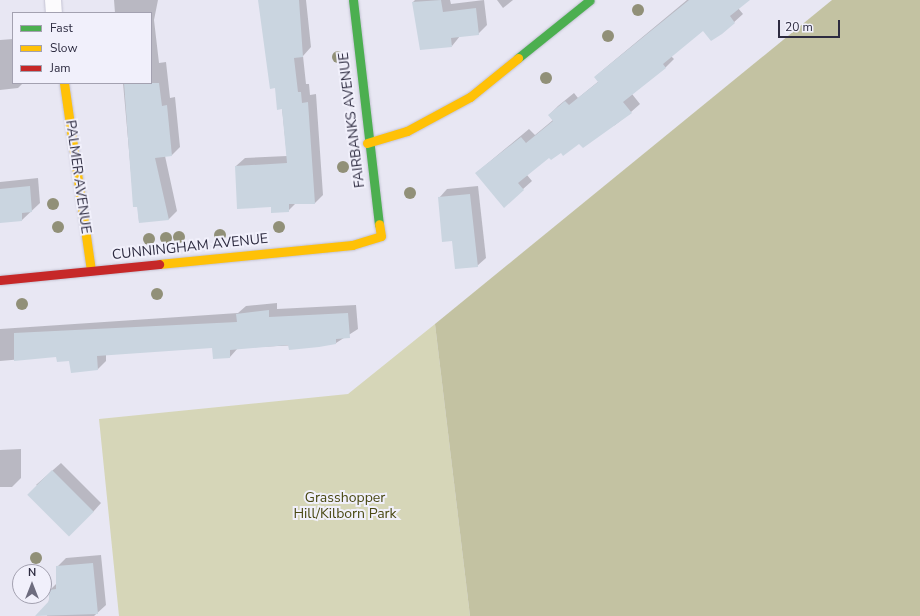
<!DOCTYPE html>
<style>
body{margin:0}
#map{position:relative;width:920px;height:616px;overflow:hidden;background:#e8e7f3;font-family:"Nunito Sans",sans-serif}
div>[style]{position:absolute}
.green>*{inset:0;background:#d6d6b8}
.forest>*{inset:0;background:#c3c2a2}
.shadow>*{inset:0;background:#0003}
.building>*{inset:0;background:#cad5e0;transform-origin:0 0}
.roads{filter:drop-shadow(0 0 1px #c3c2d2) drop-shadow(0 0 1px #c3c2d2)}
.street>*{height:16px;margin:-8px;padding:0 8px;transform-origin:8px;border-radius:8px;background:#fcfbfd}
.fast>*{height:9px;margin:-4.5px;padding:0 4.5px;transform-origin:4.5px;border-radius:4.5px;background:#4caf50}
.slow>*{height:9px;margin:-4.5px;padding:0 4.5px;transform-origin:4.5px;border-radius:4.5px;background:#ffc107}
.jam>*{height:9px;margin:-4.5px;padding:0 4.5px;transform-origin:4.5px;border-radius:4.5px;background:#c62828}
.trees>*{width:12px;height:12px;margin:-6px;border-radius:50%;background:#919078}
span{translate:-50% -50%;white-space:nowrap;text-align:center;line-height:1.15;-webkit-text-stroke:4px #f1f0fb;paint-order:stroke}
.street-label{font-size:14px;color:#2d2b40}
.park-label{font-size:14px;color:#4a4914}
.legend{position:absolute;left:12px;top:12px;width:140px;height:72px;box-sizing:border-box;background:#f1f0fb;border:1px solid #a3a1b0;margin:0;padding:5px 7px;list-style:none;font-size:12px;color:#2d2b40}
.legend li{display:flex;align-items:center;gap:8px;height:20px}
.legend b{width:20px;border:1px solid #a3a1b0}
.north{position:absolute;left:12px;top:564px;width:40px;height:40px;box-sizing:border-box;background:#f1f0fb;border:1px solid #a3a1b0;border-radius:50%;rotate:0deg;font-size:11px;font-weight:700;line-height:16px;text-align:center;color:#2d2b40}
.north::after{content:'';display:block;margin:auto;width:14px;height:18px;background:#6e6d7f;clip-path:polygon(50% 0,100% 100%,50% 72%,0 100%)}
.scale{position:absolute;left:778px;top:20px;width:62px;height:18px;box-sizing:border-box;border:2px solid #2d2b40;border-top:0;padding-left:5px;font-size:12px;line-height:14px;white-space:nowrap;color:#2d2b40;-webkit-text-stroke:3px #f1f0fb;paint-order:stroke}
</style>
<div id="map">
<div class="green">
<i style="clip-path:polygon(435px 324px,470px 616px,119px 616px,99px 419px,348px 394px)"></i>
</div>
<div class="forest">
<i style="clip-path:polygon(832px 0,920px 0,920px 616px,470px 616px,435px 324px)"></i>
</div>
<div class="shadow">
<i style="clip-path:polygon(114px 0,158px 0,154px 20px,159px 63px,166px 62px,170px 98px,175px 97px,180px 147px,172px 155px,165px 156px,177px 211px,169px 219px,139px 222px,138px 206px,134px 206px,123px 83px,151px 83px,151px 13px,115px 13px)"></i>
<i style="clip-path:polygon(259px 0,306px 0,311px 47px,303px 56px,306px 84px,309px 84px,310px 95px,316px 94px,323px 195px,315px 203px,296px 203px,288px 211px,272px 206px,236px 166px,245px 158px,287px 156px,282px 108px)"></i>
<i style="clip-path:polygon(415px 0,450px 0,451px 4px,484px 0,487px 25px,478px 34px,460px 36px,452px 46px,413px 2px)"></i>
<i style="clip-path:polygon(497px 0,513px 0,503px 8px)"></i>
<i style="clip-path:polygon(687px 0,748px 0,738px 8px,743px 14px,722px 33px,703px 30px,671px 56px,674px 59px,666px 67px,632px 94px,640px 104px,631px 112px,615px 125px,549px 156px,527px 175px,532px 181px,504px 206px,476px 173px,529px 129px,535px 135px,553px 120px,549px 115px,558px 106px,574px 93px,578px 98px,599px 81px,595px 77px,604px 69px)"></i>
<i style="clip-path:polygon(13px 39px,13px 83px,23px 83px,18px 88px,0 90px,0 40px)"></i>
<i style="clip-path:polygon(38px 178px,40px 203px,22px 220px,0 222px,0 182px)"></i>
<i style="clip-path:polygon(478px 186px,486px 258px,477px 266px,453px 240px,439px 198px,447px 189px)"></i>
<i style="clip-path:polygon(277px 303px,277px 309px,356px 305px,358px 329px,336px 343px,238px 348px,230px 357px,213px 347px,106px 354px,106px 361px,98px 369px,57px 356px,0 361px,0 329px,238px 313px,246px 306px)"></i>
<i style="clip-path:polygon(21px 449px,21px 478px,12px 487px,0 487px,0 450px)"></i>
<i style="clip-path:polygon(61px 463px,101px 503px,93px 512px,36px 485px)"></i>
<i style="clip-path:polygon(101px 555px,106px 605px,94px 616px,47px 616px,50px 590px,57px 583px,57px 567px,66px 558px)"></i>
</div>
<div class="building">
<i style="clip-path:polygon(258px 0,299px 0,303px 57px,294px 58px,298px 92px,301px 92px,302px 103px,308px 102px,315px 204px,289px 204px,289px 212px,271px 213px,271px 207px,237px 209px,235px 166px,287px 163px,282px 109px,277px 110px,275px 88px,270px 89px)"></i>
<i style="clip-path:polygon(441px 0,443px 12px,476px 8px,479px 35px,451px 38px,452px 47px,420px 50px,412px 2px)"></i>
<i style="clip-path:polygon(689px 0,750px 0,730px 16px,735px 23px,722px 34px,711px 41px,703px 31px,663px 64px,666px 68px,623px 102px,632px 113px,583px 148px,579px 144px,563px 156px,561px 153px,551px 160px,549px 158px,518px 183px,524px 190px,504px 208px,475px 173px,521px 137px,526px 143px,553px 121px,548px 115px,565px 101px,569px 105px,598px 82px,594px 77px)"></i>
<i style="clip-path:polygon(124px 83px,159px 83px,162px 106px,167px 105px,172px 156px,155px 158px,169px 220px,139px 223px,137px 207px,133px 207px)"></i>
<i style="clip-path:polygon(30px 186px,32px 212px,22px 213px,22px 221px,0 223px,0 189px)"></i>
<i style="clip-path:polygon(470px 194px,478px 267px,455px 269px,452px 241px,442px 242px,438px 197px)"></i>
<i style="clip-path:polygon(269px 310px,269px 317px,348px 313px,350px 338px,336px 339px,336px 344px,319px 347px,289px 350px,288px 345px,230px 350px,230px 358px,213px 359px,212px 348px,97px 356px,98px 370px,71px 373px,69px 361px,57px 362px,56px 357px,14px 361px,14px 333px,237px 322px,236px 314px)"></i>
<i style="left:52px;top:470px;width:59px;height:35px;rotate:45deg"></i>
<i style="clip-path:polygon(93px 563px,98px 614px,35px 616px,49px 601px,49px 590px,56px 589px,56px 566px)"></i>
</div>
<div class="roads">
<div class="street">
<i style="left:53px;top:0;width:13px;rotate:86deg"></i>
</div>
<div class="fast">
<i style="left:353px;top:0;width:226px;rotate:83.4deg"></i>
<i style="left:518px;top:58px;width:92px;rotate:-38.9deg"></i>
</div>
<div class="slow">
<i style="left:64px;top:83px;width:189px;rotate:81.8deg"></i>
<i style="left:367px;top:143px;width:42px;rotate:-16.7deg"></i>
<i style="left:407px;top:131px;width:72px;rotate:-28.4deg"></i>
<i style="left:470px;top:97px;width:62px;rotate:-39.1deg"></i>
<i style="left:159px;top:264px;width:194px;rotate:-5.6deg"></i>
<i style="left:352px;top:245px;width:30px;rotate:-17deg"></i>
<i style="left:381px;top:236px;width:12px;rotate:-99deg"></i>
</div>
<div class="jam">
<i style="left:0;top:280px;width:160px;rotate:-5.7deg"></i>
</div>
</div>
<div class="trees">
<i style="left:638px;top:10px"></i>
<i style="left:608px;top:36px"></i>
<i style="left:338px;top:57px"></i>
<i style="left:546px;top:78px"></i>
<i style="left:343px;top:167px"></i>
<i style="left:410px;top:193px"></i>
<i style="left:53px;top:204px"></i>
<i style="left:58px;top:227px"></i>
<i style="left:279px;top:227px"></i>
<i style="left:220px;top:235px"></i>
<i style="left:179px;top:237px"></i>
<i style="left:166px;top:238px"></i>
<i style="left:149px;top:239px"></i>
<i style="left:157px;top:294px"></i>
<i style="left:22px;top:304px"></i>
<i style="left:36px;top:558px"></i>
</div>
<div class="street-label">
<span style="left:352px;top:120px;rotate:-97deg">FAIRBANKS AVENUE</span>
<span style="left:78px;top:177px;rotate:82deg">PALMER AVENUE</span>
<span style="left:190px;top:247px;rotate:-6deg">CUNNINGHAM AVENUE</span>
</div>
<div class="park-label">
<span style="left:345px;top:506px">Grasshopper<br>Hill/Kilborn Park</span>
</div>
<ul class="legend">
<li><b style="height:5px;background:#4caf50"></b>Fast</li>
<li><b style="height:5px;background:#ffc107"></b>Slow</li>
<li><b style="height:5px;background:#c62828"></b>Jam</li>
</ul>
<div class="north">N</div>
<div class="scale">20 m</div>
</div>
